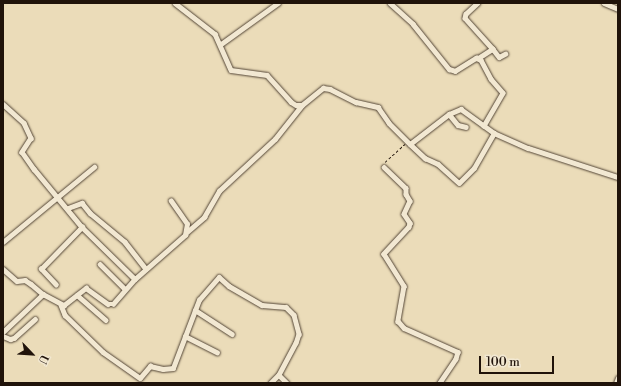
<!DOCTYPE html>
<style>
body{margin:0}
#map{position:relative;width:621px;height:386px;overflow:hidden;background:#ebdcb9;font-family:"Libre Bodoni",serif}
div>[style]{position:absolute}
.path>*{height:1px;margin-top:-0.5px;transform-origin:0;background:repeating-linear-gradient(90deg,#20130a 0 3px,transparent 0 5px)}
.roads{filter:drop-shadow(0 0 1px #534536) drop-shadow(0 0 1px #534536)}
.minor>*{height:4.5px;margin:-2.25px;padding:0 2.25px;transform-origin:2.25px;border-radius:2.25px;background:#f2e8d2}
span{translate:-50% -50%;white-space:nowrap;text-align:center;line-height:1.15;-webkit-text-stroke:3px #f2e8d2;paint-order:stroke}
.frame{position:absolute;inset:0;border:4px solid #20130a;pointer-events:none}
.north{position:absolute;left:12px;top:334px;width:40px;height:40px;-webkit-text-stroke:3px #f2e8d2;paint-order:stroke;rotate:115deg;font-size:11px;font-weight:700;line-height:16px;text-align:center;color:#20130a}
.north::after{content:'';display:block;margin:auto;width:14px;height:18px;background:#20130a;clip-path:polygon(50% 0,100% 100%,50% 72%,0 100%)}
.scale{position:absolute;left:479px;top:356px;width:75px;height:18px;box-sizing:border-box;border:2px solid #20130a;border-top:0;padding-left:5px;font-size:12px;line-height:14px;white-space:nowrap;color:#20130a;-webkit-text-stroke:3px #f2e8d2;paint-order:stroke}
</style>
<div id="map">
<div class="path">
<i style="left:385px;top:162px;width:27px;rotate:-42deg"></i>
</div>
<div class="roads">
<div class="minor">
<i style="left:175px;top:3px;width:51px;rotate:37.8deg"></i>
<i style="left:215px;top:34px;width:39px;rotate:66deg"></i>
<i style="left:231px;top:70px;width:36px;rotate:8deg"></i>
<i style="left:267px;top:75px;width:36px;rotate:48deg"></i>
<i style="left:291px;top:102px;width:6px;rotate:31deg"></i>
<i style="left:296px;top:105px;width:6px"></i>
<i style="left:302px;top:105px;width:27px;rotate:-39deg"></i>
<i style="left:323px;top:88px;width:7px;rotate:8deg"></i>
<i style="left:330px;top:89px;width:29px;rotate:27deg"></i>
<i style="left:356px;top:102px;width:23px;rotate:13deg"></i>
<i style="left:378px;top:107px;width:19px;rotate:55deg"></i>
<i style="left:389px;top:123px;width:30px;rotate:45deg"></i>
<i style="left:410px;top:144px;width:49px;rotate:-37.6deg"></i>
<i style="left:449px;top:114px;width:13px;rotate:-23deg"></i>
<i style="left:461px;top:109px;width:41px;rotate:36deg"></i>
<i style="left:494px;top:133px;width:37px;rotate:24deg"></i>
<i style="left:528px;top:148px;width:95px;rotate:17.9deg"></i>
<i style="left:390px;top:3px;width:31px;rotate:42deg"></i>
<i style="left:413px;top:24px;width:58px;rotate:51.3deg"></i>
<i style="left:449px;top:69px;width:6px;rotate:18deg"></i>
<i style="left:455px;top:71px;width:25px;rotate:-32deg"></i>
<i style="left:476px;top:58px;width:5px;rotate:22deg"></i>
<i style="left:481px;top:60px;width:21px;rotate:62deg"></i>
<i style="left:491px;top:79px;width:18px;rotate:49deg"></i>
<i style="left:503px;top:93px;width:38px;rotate:120deg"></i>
<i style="left:478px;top:3px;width:16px;rotate:137deg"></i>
<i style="left:466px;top:14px;width:4px;rotate:104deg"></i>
<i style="left:465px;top:18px;width:42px;rotate:47.9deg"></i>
<i style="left:493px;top:49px;width:17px;rotate:147deg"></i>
<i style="left:604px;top:3px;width:15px;rotate:23deg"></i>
<i style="left:221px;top:44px;width:70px;rotate:-35.7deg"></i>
<i style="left:493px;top:49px;width:10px;rotate:53deg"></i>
<i style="left:499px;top:57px;width:7px;rotate:-27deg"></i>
<i style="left:3px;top:104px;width:28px;rotate:42deg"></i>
<i style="left:24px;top:123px;width:17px;rotate:65deg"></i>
<i style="left:31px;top:138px;width:17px;rotate:123deg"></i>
<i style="left:22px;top:152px;width:21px;rotate:55deg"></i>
<i style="left:34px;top:169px;width:75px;rotate:50.4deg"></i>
<i style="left:82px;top:227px;width:74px;rotate:44.5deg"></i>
<i style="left:449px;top:114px;width:14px;rotate:51deg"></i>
<i style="left:458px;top:125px;width:8px;rotate:14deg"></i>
<i style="left:410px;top:144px;width:21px;rotate:43deg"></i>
<i style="left:425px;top:158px;width:14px;rotate:25deg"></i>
<i style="left:438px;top:164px;width:28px;rotate:42deg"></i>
<i style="left:459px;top:183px;width:21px;rotate:-45deg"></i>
<i style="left:474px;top:168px;width:40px;rotate:-60.3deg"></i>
<i style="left:384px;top:167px;width:30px;rotate:44deg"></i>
<i style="left:406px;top:188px;width:6px;rotate:90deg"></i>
<i style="left:406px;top:194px;width:8px;rotate:60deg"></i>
<i style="left:410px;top:201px;width:14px;rotate:115deg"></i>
<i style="left:404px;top:214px;width:11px;rotate:56deg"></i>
<i style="left:410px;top:223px;width:4px;rotate:104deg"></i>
<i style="left:409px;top:227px;width:37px;rotate:133deg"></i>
<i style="left:384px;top:254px;width:38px;rotate:58deg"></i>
<i style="left:404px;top:286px;width:36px;rotate:100deg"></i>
<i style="left:398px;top:321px;width:9px;rotate:49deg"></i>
<i style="left:404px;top:328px;width:59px;rotate:24deg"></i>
<i style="left:458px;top:352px;width:7px;rotate:106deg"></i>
<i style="left:456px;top:359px;width:29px;rotate:124deg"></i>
<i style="left:68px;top:208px;width:15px;rotate:-20deg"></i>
<i style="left:82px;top:203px;width:13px;rotate:51deg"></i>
<i style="left:90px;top:213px;width:45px;rotate:39.6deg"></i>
<i style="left:125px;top:242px;width:34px;rotate:52deg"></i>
<i style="left:187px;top:232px;width:23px;rotate:-41deg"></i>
<i style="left:204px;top:217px;width:30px;rotate:-60deg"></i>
<i style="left:219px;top:191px;width:76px;rotate:-42.9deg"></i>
<i style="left:275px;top:139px;width:43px;rotate:-51.5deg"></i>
<i style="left:3px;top:242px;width:118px;rotate:-39.5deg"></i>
<i style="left:100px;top:264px;width:35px;rotate:45deg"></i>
<i style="left:3px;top:269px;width:18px;rotate:41deg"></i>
<i style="left:17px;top:281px;width:8px;rotate:-7deg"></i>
<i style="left:25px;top:280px;width:7px;rotate:34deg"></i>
<i style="left:31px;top:284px;width:16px;rotate:40deg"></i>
<i style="left:56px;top:285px;width:22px;rotate:-133deg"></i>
<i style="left:41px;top:269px;width:59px;rotate:-45.7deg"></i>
<i style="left:77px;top:295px;width:38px;rotate:41deg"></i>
<i style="left:61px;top:305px;width:11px;rotate:68deg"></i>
<i style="left:65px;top:315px;width:53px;rotate:44.2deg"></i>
<i style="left:103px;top:352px;width:45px;rotate:35.1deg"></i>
<i style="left:140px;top:378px;width:16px;rotate:-50deg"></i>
<i style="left:150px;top:366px;width:13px;rotate:13deg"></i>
<i style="left:163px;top:369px;width:10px;rotate:-6deg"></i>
<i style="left:173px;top:368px;width:73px;rotate:-69.1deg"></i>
<i style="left:199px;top:300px;width:30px;rotate:-49deg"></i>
<i style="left:219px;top:277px;width:13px;rotate:42deg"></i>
<i style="left:229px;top:286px;width:38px;rotate:30deg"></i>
<i style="left:262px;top:305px;width:24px;rotate:5deg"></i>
<i style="left:286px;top:307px;width:11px;rotate:45deg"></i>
<i style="left:294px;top:315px;width:20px;rotate:75deg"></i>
<i style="left:299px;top:334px;width:9px;rotate:108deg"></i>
<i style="left:296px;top:343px;width:36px;rotate:118deg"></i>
<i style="left:279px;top:375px;width:11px;rotate:135deg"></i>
<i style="left:195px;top:310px;width:44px;rotate:33deg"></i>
<i style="left:3px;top:332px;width:55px;rotate:-43.5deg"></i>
<i style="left:43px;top:294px;width:24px;rotate:28deg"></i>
<i style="left:64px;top:305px;width:28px;rotate:-38deg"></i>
<i style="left:86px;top:288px;width:27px;rotate:36deg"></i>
<i style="left:108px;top:304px;width:5px"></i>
<i style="left:113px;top:304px;width:33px;rotate:-49deg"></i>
<i style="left:135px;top:279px;width:67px;rotate:-41.3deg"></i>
<i style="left:185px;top:235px;width:11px;rotate:-80deg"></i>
<i style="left:187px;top:224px;width:28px;rotate:-125deg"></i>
<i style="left:3px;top:336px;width:8px;rotate:23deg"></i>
<i style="left:10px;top:339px;width:4px;rotate:-14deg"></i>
<i style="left:14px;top:338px;width:28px;rotate:-42deg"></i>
<i style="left:185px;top:336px;width:36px;rotate:27deg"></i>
<i style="left:279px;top:375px;width:11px;rotate:45deg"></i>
<i style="left:616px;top:383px;width:5px;rotate:-68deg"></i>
</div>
</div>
<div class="frame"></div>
<div class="north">U</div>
<div class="scale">100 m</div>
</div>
